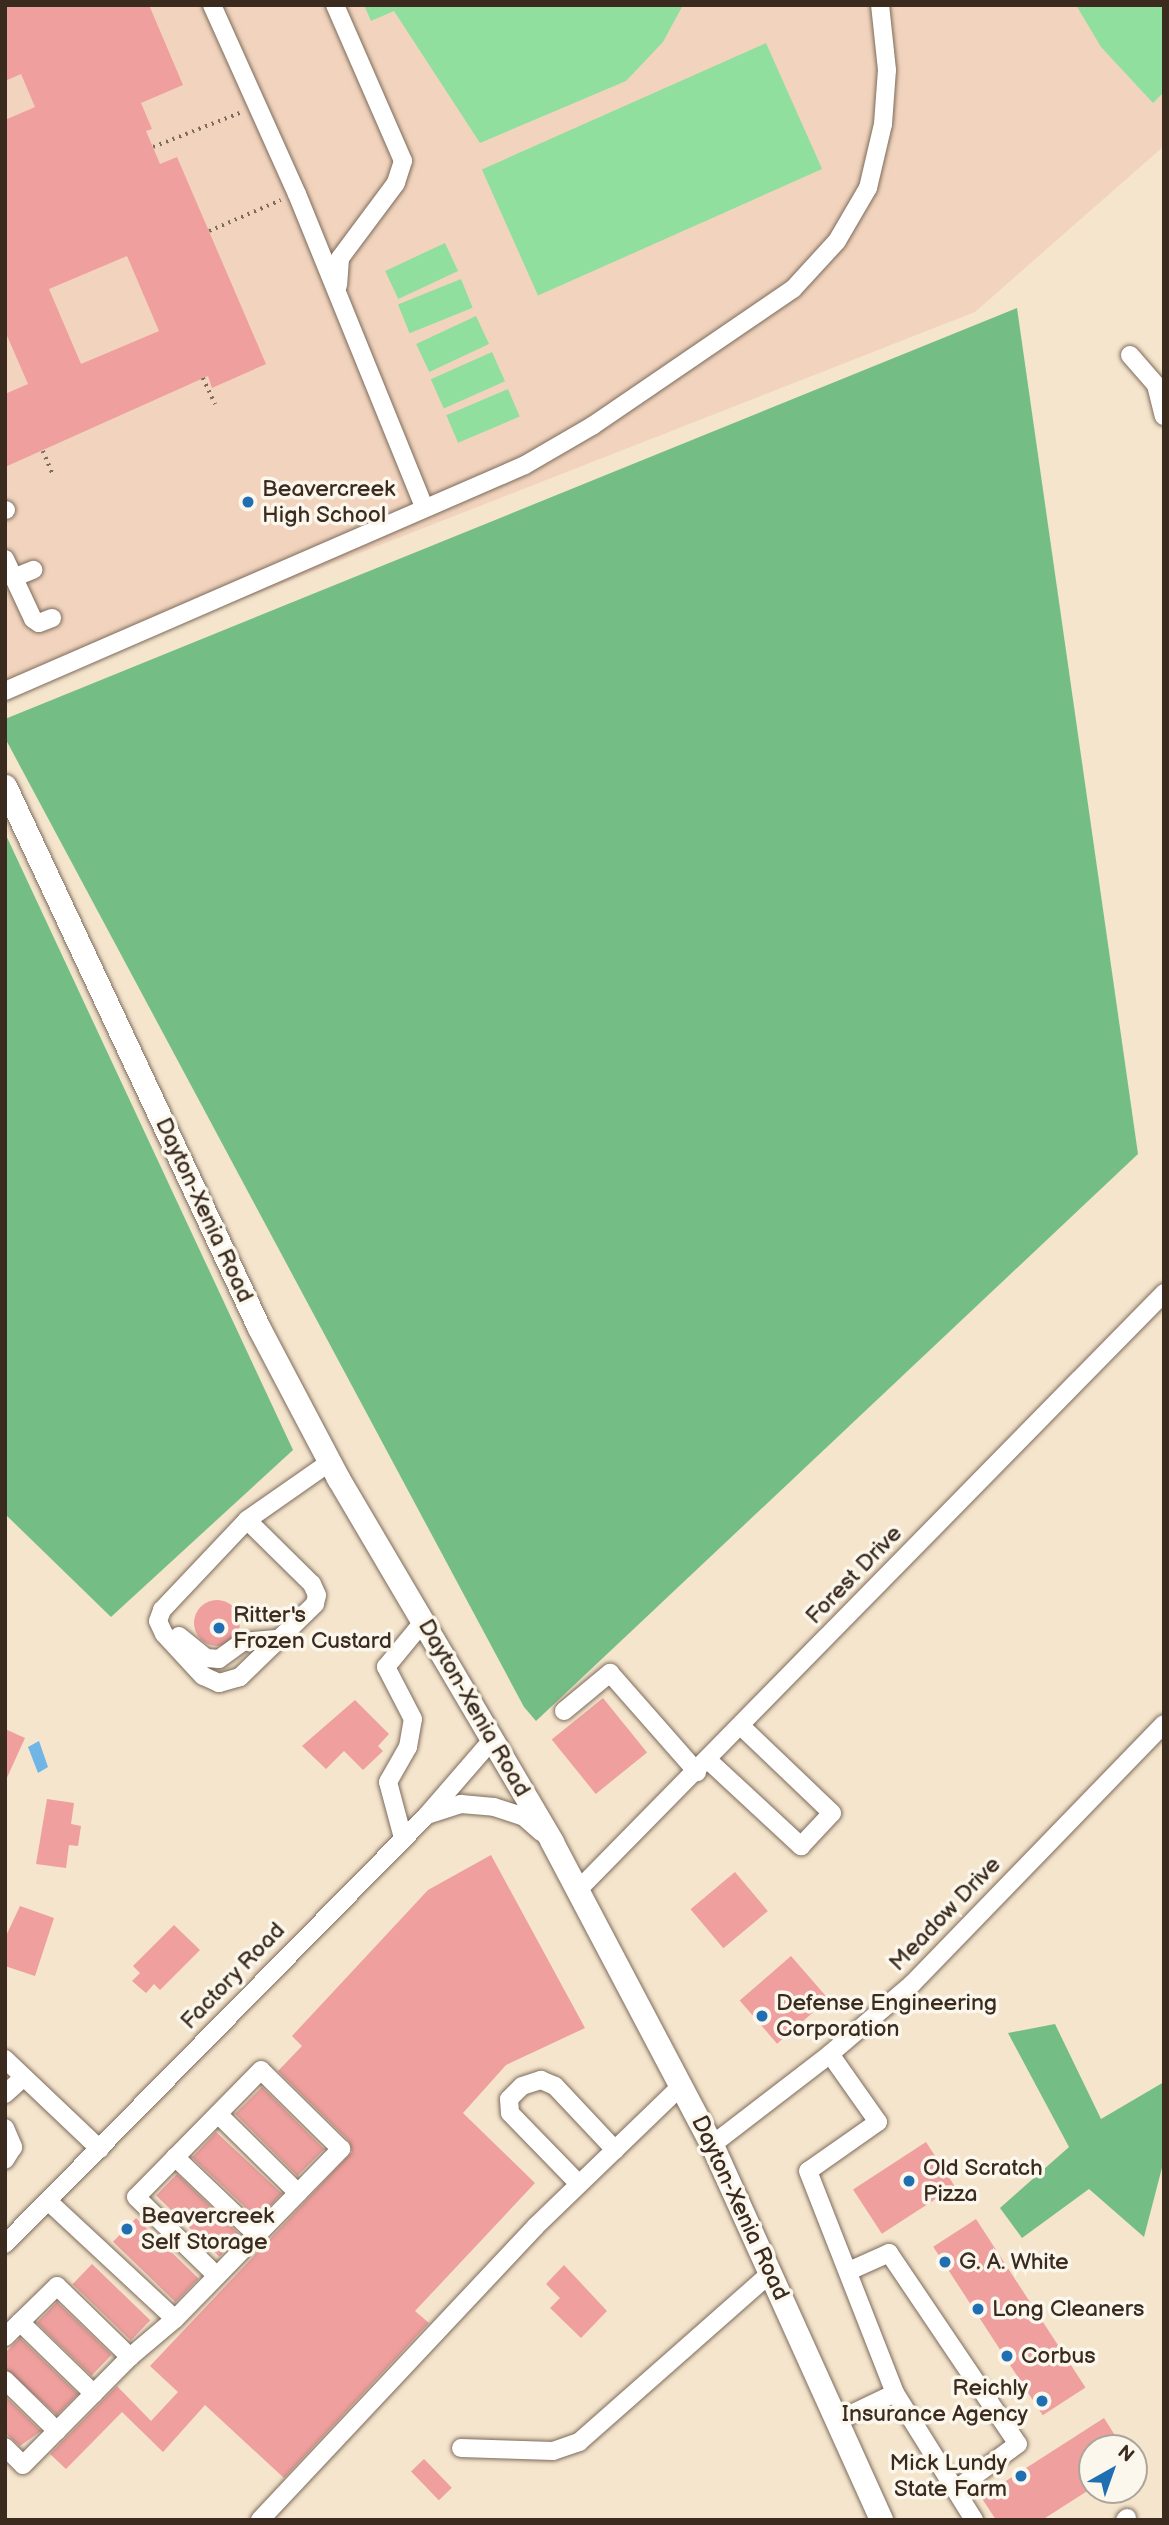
<!DOCTYPE html>
<style>
body{margin:0}
#map{position:relative;width:1169px;height:2525px;overflow:hidden;background:#f5e5cd;font-family:"Balsamiq Sans",sans-serif}
div>[style]{position:absolute}
.built>*{inset:0;background:#f2d4be}
.green>*{inset:0;background:#90df9e;transform-origin:0 0}
.forest>*{inset:0;background:#74be85}
.water>*{inset:0;background:#6fb5e6}
.building>*{inset:0;background:#ee9f9e;transform-origin:0 0}
.round{border-radius:50%}
.path>*{height:3.5px;margin-top:-1.75px;transform-origin:0;background:repeating-linear-gradient(90deg,#7c6b5b 0 2px,transparent 0 7px)}
.roads{filter:drop-shadow(0 0 2px #7c6b5b) drop-shadow(0 0 2px #7c6b5b)}
.minor>*{height:18px;margin:-9px;padding:0 9px;transform-origin:9px;border-radius:9px;background:#fff}
.major>*{height:23px;margin:-11.5px;padding:0 11.5px;transform-origin:11.5px;border-radius:11.5px;background:#fff}
.dots>*{width:19px;height:19px;translate:-50% -50%;box-sizing:border-box;border:4px solid #fbf7ec;border-radius:50%}
span{translate:-50% -50%;white-space:nowrap;text-align:center;line-height:1.15;-webkit-text-stroke:7px #fbf7ec;paint-order:stroke}
.poi-label{font-size:23px;color:#3b2a1e}
.left{translate:0 -50%;text-align:left}
.right{translate:-100% -50%;text-align:right}
.street-label{font-size:23px;color:#3b2a1e}
.frame{position:absolute;inset:0;border:7px solid #3b2a1e;pointer-events:none}
.north{position:absolute;left:1078px;top:2434px;width:70px;height:70px;box-sizing:border-box;background:#fbf7ec;border:2px solid #aea59a;border-radius:50%;rotate:40deg;font-size:19px;font-weight:700;line-height:28px;text-align:center;color:#3b2a1e}
.north::after{content:'';display:block;margin:auto;width:24px;height:32px;background:#1f6fb2;clip-path:polygon(50% 0,100% 100%,50% 72%,0 100%)}
</style>
<div id="map">
<div class="built">
<i style="clip-path:polygon(5px 5px,1164px 5px,1164px 146px,975px 312px,5px 692px)"></i>
</div>
<div class="green">
<i style="clip-path:polygon(364px 5px,683px 5px,663px 42px,626px 81px,480px 143px,394px 11px,371px 21px)"></i>
<i style="clip-path:polygon(1076px 5px,1164px 5px,1164px 92px,1153px 103px,1101px 47px)"></i>
<i style="left:766px;top:43px;width:138px;height:311px;rotate:66deg"></i>
<i style="left:445px;top:243px;width:31px;height:66px;rotate:65deg"></i>
<i style="left:461px;top:279px;width:31px;height:68px;rotate:68deg"></i>
<i style="left:476px;top:316px;width:31px;height:66px;rotate:65deg"></i>
<i style="left:492px;top:352px;width:32px;height:67px;rotate:66deg"></i>
<i style="left:508px;top:389px;width:30px;height:67px;rotate:67deg"></i>
</div>
<div class="forest">
<i style="clip-path:polygon(1017px 308px,1138px 1154px,536px 1721px,524px 1707px,5px 738px,5px 719px)"></i>
<i style="clip-path:polygon(5px 833px,293px 1450px,111px 1617px,5px 1514px)"></i>
<i style="clip-path:polygon(1055px 2024px,1101px 2119px,1164px 2082px,1164px 2160px,1144px 2237px,1089px 2189px,1022px 2238px,1000px 2208px,1069px 2147px,1008px 2033px)"></i>
</div>
<div class="water">
<i style="clip-path:polygon(39px 1741px,48px 1767px,38px 1773px,28px 1747px)"></i>
</div>
<div class="building">
<i style="clip-path:polygon(evenodd,5px 5px,149px 5px,183px 85px,141px 103px,152px 129px,146px 131px,160px 164px,177px 157px,266px 364px,212px 388px,208px 376px,5px 467px,5px 394px,28px 384px,5px 331px,5px 120px,35px 107px,21px 74px,5px 81px,5px 5px,127px 256px,159px 331px,81px 364px,49px 289px,127px 256px)"></i>
<i class="round" style="left:194px;top:1600px;width:46px;height:46px"></i>
<i style="left:603px;top:1698px;width:70px;height:66px;rotate:51deg"></i>
<i style="clip-path:polygon(355px 1700px,389px 1734px,378px 1746px,383px 1751px,363px 1770px,344px 1751px,326px 1769px,302px 1746px)"></i>
<i style="clip-path:polygon(5px 1729px,25px 1738px,5px 1782px)"></i>
<i style="clip-path:polygon(47px 1799px,74px 1803px,71px 1824px,81px 1826px,78px 1846px,69px 1845px,66px 1868px,36px 1864px)"></i>
<i style="clip-path:polygon(491px 1855px,585px 2028px,506px 2065px,463px 2113px,535px 2183px,415px 2311px,429px 2323px,284px 2478px,205px 2405px,163px 2452px,122px 2412px,66px 2469px,50px 2454px,117px 2386px,151px 2421px,178px 2392px,150px 2366px,352px 2152px,349px 2141px,278px 2071px,302px 2046px,292px 2036px,428px 1890px)"></i>
<i style="left:735px;top:1872px;width:51px;height:58px;rotate:50deg"></i>
<i style="clip-path:polygon(20px 1906px,54px 1918px,35px 1976px,5px 1966px,5px 1938px)"></i>
<i style="clip-path:polygon(174px 1925px,200px 1950px,160px 1990px,154px 1984px,146px 1993px,132px 1981px,140px 1973px,133px 1966px)"></i>
<i style="left:791px;top:1956px;width:57px;height:68px;rotate:49deg"></i>
<i style="left:262px;top:2087px;width:88px;height:38px;rotate:45deg"></i>
<i style="left:216px;top:2132px;width:90px;height:35px;rotate:43deg"></i>
<i style="left:926px;top:2142px;width:53px;height:87px;rotate:57deg"></i>
<i style="left:177px;top:2174px;width:88px;height:30px;rotate:44deg"></i>
<i style="left:136px;top:2218px;width:87px;height:33px;rotate:44deg"></i>
<i style="left:976px;top:2219px;width:201px;height:51px;rotate:57deg"></i>
<i style="left:92px;top:2264px;width:81px;height:28px;rotate:44deg"></i>
<i style="clip-path:polygon(564px 2265px,607px 2311px,581px 2338px,550px 2308px,560px 2298px,546px 2284px)"></i>
<i style="left:57px;top:2302px;width:76px;height:29px;rotate:44deg"></i>
<i style="clip-path:polygon(20px 2338px,78px 2394px,57px 2415px,5px 2369px,5px 2353px)"></i>
<i style="clip-path:polygon(5px 2396px,41px 2431px,20px 2446px,5px 2433px)"></i>
<i style="clip-path:polygon(1104px 2418px,1123px 2448px,1092px 2448px,1092px 2488px,1042px 2520px,996px 2520px,981px 2497px)"></i>
<i style="left:424px;top:2459px;width:40px;height:18px;rotate:46deg"></i>
</div>
<div class="path">
<i style="left:153px;top:147px;width:96px;rotate:-21.5deg"></i>
<i style="left:209px;top:231px;width:78px;rotate:-23.3deg"></i>
<i style="left:203px;top:378px;width:29px;rotate:65deg"></i>
<i style="left:43px;top:451px;width:25px;rotate:67deg"></i>
<i style="left:5px;top:1927px;width:4px"></i>
</div>
<div class="roads">
<div class="minor">
<i style="left:212px;top:5px;width:207px;rotate:65.8deg"></i>
<i style="left:297px;top:194px;width:338px;rotate:67.9deg"></i>
<i style="left:335px;top:5px;width:170px;rotate:66.4deg"></i>
<i style="left:403px;top:161px;width:23px;rotate:108deg"></i>
<i style="left:396px;top:183px;width:94px;rotate:126.7deg"></i>
<i style="left:340px;top:258px;width:27px;rotate:94deg"></i>
<i style="left:1130px;top:355px;width:40px;rotate:49deg"></i>
<i style="left:1156px;top:385px;width:32px;rotate:76deg"></i>
<i style="left:5px;top:510px;width:1px"></i>
<i style="left:5px;top:559px;width:66px;rotate:65deg"></i>
<i style="left:33px;top:619px;width:7px;rotate:34deg"></i>
<i style="left:39px;top:623px;width:14px;rotate:-21deg"></i>
<i style="left:13px;top:578px;width:22px;rotate:-22deg"></i>
<i style="left:5px;top:691px;width:567px;rotate:-23.49deg"></i>
<i style="left:525px;top:465px;width:78px;rotate:-30.2deg"></i>
<i style="left:592px;top:426px;width:243px;rotate:-34.3deg"></i>
<i style="left:793px;top:289px;width:65px;rotate:-47.5deg"></i>
<i style="left:837px;top:241px;width:61px;rotate:-59.7deg"></i>
<i style="left:868px;top:188px;width:66px;rotate:-76.8deg"></i>
<i style="left:883px;top:124px;width:54px;rotate:-85.8deg"></i>
<i style="left:887px;top:70px;width:65px;rotate:-96.1deg"></i>
<i style="left:247px;top:1520px;width:91px;rotate:44.6deg"></i>
<i style="left:312px;top:1584px;width:12px;rotate:66deg"></i>
<i style="left:317px;top:1595px;width:9px;rotate:103deg"></i>
<i style="left:315px;top:1604px;width:105px;rotate:135.8deg"></i>
<i style="left:240px;top:1677px;width:22px;rotate:164deg"></i>
<i style="left:219px;top:1683px;width:17px;rotate:-156deg"></i>
<i style="left:203px;top:1676px;width:57px;rotate:-132.9deg"></i>
<i style="left:164px;top:1634px;width:14px;rotate:-115deg"></i>
<i style="left:158px;top:1621px;width:12px;rotate:-70deg"></i>
<i style="left:162px;top:1610px;width:124px;rotate:-46.6deg"></i>
<i style="left:247px;top:1520px;width:101px;rotate:-34.9deg"></i>
<i style="left:179px;top:1636px;width:35px;rotate:39deg"></i>
<i style="left:206px;top:1658px;width:13px;rotate:4deg"></i>
<i style="left:219px;top:1659px;width:29px;rotate:-36deg"></i>
<i style="left:242px;top:1642px;width:37px;rotate:-5deg"></i>
<i style="left:564px;top:1711px;width:60px;rotate:-39.6deg"></i>
<i style="left:610px;top:1673px;width:132px;rotate:48.7deg"></i>
<i style="left:708px;top:1760px;width:127px;rotate:42.8deg"></i>
<i style="left:801px;top:1846px;width:45px;rotate:-46.8deg"></i>
<i style="left:832px;top:1813px;width:126px;rotate:-136.3deg"></i>
<i style="left:427px;top:1815px;width:36px;rotate:-18deg"></i>
<i style="left:461px;top:1804px;width:33px;rotate:5deg"></i>
<i style="left:494px;top:1807px;width:32px;rotate:18deg"></i>
<i style="left:524px;top:1817px;width:23px;rotate:41deg"></i>
<i style="left:403px;top:1838px;width:58px;rotate:-105deg"></i>
<i style="left:388px;top:1782px;width:40px;rotate:-60.3deg"></i>
<i style="left:408px;top:1747px;width:28px;rotate:-80deg"></i>
<i style="left:413px;top:1719px;width:59px;rotate:-117.4deg"></i>
<i style="left:386px;top:1667px;width:58px;rotate:-50.6deg"></i>
<i style="left:578px;top:1890px;width:837px;rotate:-45.53deg"></i>
<i style="left:830px;top:2054px;width:83px;rotate:54.8deg"></i>
<i style="left:878px;top:2122px;width:85px;rotate:145deg"></i>
<i style="left:808px;top:2171px;width:238px;rotate:68.6deg"></i>
<i style="left:895px;top:2393px;width:62px;rotate:154.3deg"></i>
<i style="left:5px;top:2059px;width:131px;rotate:43.5deg"></i>
<i style="left:5px;top:2094px;width:25px;rotate:-42deg"></i>
<i style="left:218px;top:2114px;width:112px;rotate:44.6deg"></i>
<i style="left:5px;top:2128px;width:21px;rotate:67deg"></i>
<i style="left:13px;top:2147px;width:15px;rotate:122deg"></i>
<i style="left:712px;top:2145px;width:149px;rotate:-37.6deg"></i>
<i style="left:830px;top:2054px;width:108px;rotate:-40.5deg"></i>
<i style="left:912px;top:1984px;width:362px;rotate:-45.9deg"></i>
<i style="left:175px;top:2157px;width:113px;rotate:43.6deg"></i>
<i style="left:579px;top:2184px;width:99px;rotate:-134.2deg"></i>
<i style="left:510px;top:2113px;width:14px;rotate:-94deg"></i>
<i style="left:509px;top:2099px;width:18px;rotate:-45deg"></i>
<i style="left:522px;top:2086px;width:20px;rotate:-18deg"></i>
<i style="left:541px;top:2080px;width:15px;rotate:23deg"></i>
<i style="left:555px;top:2086px;width:88px;rotate:46.8deg"></i>
<i style="left:48px;top:2201px;width:173px;rotate:42.9deg"></i>
<i style="left:5px;top:2244px;width:602px;rotate:-45.47deg"></i>
<i style="left:427px;top:1815px;width:99px;rotate:-49.1deg"></i>
<i style="left:849px;top:2271px;width:44px;rotate:-24.2deg"></i>
<i style="left:889px;top:2253px;width:230px;rotate:56deg"></i>
<i style="left:1018px;top:2444px;width:78px;rotate:143.9deg"></i>
<i style="left:20px;top:2322px;width:103px;rotate:44.2deg"></i>
<i style="left:5px;top:2337px;width:73px;rotate:-44.4deg"></i>
<i style="left:57px;top:2286px;width:102px;rotate:44.2deg"></i>
<i style="left:5px;top:2380px;width:73px;rotate:44.4deg"></i>
<i style="left:895px;top:2393px;width:150px;rotate:58.1deg"></i>
<i style="left:5px;top:2447px;width:25px;rotate:45deg"></i>
<i style="left:23px;top:2465px;width:152px;rotate:-45.3deg"></i>
<i style="left:130px;top:2357px;width:59px;rotate:-40.2deg"></i>
<i style="left:175px;top:2319px;width:176px;rotate:-45.7deg"></i>
<i style="left:298px;top:2193px;width:62px;rotate:-45.7deg"></i>
<i style="left:341px;top:2149px;width:112px;rotate:-135.4deg"></i>
<i style="left:261px;top:2070px;width:178px;rotate:134.5deg"></i>
<i style="left:136px;top:2197px;width:113px;rotate:44.3deg"></i>
<i style="left:461px;top:2448px;width:92px;rotate:1.9deg"></i>
<i style="left:553px;top:2451px;width:28px;rotate:-19deg"></i>
<i style="left:579px;top:2442px;width:256px;rotate:-41.4deg"></i>
<i style="left:260px;top:2520px;width:403px;rotate:-46.8deg"></i>
<i style="left:536px;top:2226px;width:202px;rotate:-44deg"></i>
<i style="left:1125px;top:2520px;width:3px;rotate:-45deg"></i>
</div>
<div class="major">
<i style="left:5px;top:786px;width:599px;rotate:64.89deg"></i>
<i style="left:259px;top:1328px;width:170px;rotate:62.2deg"></i>
<i style="left:338px;top:1478px;width:422px;rotate:59.5deg"></i>
<i style="left:552px;top:1842px;width:343px;rotate:62.2deg"></i>
<i style="left:712px;top:2145px;width:411px;rotate:65.7deg"></i>
</div>
</div>
<div class="dots">
<i style="left:248px;top:502px;background:#1f6fb2"></i>
<i style="left:219px;top:1628px;background:#1f6fb2"></i>
<i style="left:762px;top:2016px;background:#1f6fb2"></i>
<i style="left:909px;top:2181px;background:#1f6fb2"></i>
<i style="left:127px;top:2229px;background:#1f6fb2"></i>
<i style="left:945px;top:2262px;background:#1f6fb2"></i>
<i style="left:978px;top:2309px;background:#1f6fb2"></i>
<i style="left:1007px;top:2356px;background:#1f6fb2"></i>
<i style="left:1042px;top:2401px;background:#1f6fb2"></i>
<i style="left:1021px;top:2476px;background:#1f6fb2"></i>
</div>
<div class="poi-label">
<span class="left" style="left:262px;top:502px">Beavercreek<br>High School</span>
<span class="left" style="left:233px;top:1628px">Ritter's<br>Frozen Custard</span>
<span class="left" style="left:776px;top:2016px">Defense Engineering<br>Corporation</span>
<span class="left" style="left:923px;top:2181px">Old Scratch<br>Pizza</span>
<span class="left" style="left:141px;top:2229px">Beavercreek<br>Self Storage</span>
<span class="left" style="left:959px;top:2262px">G. A. White</span>
<span class="left" style="left:992px;top:2309px">Long Cleaners</span>
<span class="left" style="left:1021px;top:2356px">Corbus</span>
<span class="right" style="left:1028px;top:2401px">Reichly<br>Insurance Agency</span>
<span class="right" style="left:1007px;top:2476px">Mick Lundy<br>State Farm</span>
</div>
<div class="street-label">
<span style="left:204px;top:1210px;rotate:65deg">Dayton-Xenia Road</span>
<span style="left:854px;top:1575px;rotate:-46deg">Forest Drive</span>
<span style="left:474px;top:1708px;rotate:60deg">Dayton-Xenia Road</span>
<span style="left:945px;top:1914px;rotate:-46deg">Meadow Drive</span>
<span style="left:233px;top:1976px;rotate:-46deg">Factory Road</span>
<span style="left:740px;top:2208px;rotate:65deg">Dayton-Xenia Road</span>
</div>
<div class="frame"></div>
<div class="north">N</div>
</div>
